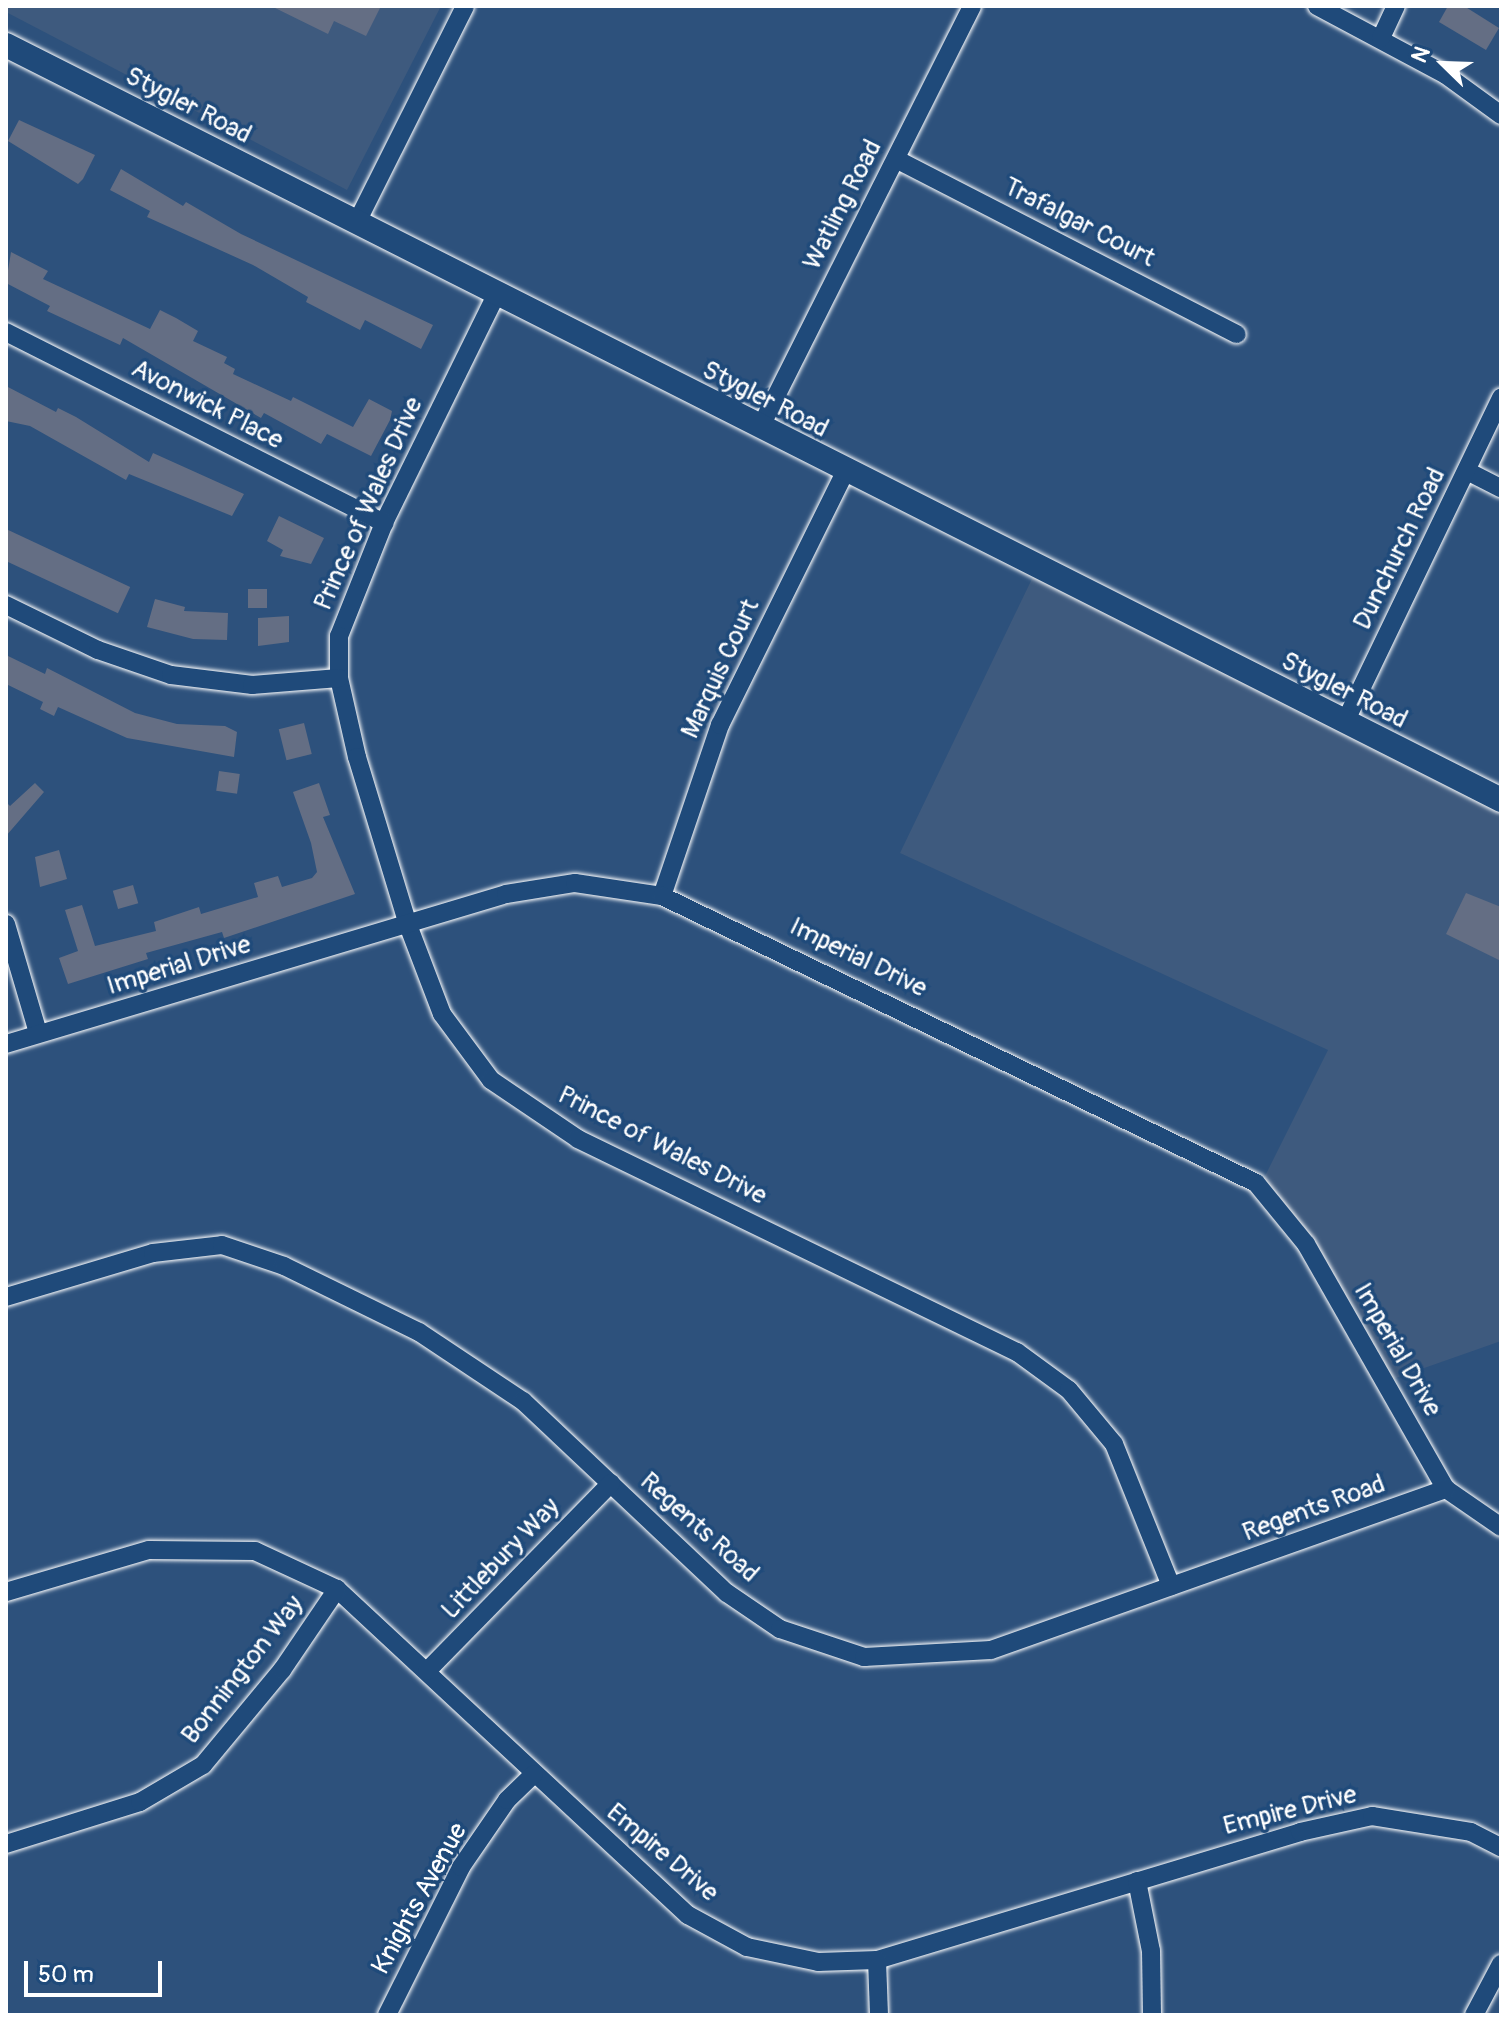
<!DOCTYPE html>
<style>
body{margin:0}
#map{position:relative;width:1507px;height:2021px;overflow:hidden;background:#2d517c;font-family:Pangolin,sans-serif}
div>[style]{position:absolute}
.built>*{inset:0;background:#3e5a7e}
.building>*{inset:0;background:#646e84;transform-origin:0 0}
.roads{filter:drop-shadow(0 0 2px #fff) drop-shadow(0 0 2px #fff)}
.street>*{height:18px;margin:-9px;padding:0 9px;transform-origin:9px;border-radius:9px;background:#1f4a7a}
.secondary>*{height:24px;margin:-12px;padding:0 12px;transform-origin:12px;border-radius:12px;background:#1f4a7a}
span{translate:-50% -50%;white-space:nowrap;text-align:center;line-height:1.15;-webkit-text-stroke:7px #1f4a7a;paint-order:stroke}
.street-label{font-size:26px;color:#fff}
.frame{position:absolute;inset:0;border:8px solid #fff;pointer-events:none}
.north{position:absolute;left:1403px;top:24px;width:80px;height:80px;-webkit-text-stroke:6px #1f4a7a;paint-order:stroke;rotate:293deg;font-size:22px;font-weight:700;line-height:32px;text-align:center;color:#fff}
.north::after{content:'';display:block;margin:auto;width:28px;height:36px;background:#fff;clip-path:polygon(50% 0,100% 100%,50% 72%,0 100%)}
.scale{position:absolute;left:24px;top:1961px;width:138px;height:36px;box-sizing:border-box;border:4px solid #fff;border-top:0;padding-left:10px;font-size:24px;line-height:28px;white-space:nowrap;color:#fff;-webkit-text-stroke:6px #1f4a7a;paint-order:stroke}
</style>
<div id="map">
<div class="built">
<i style="clip-path:polygon(6px 6px,441px 6px,347px 190px,6px 12px)"></i>
<i style="clip-path:polygon(1041px 560px,1501px 788px,1501px 1341px,1393px 1379px,1262px 1182px,1328px 1050px,900px 853px)"></i>
</div>
<div class="building">
<i style="clip-path:polygon(271px 6px,381px 6px,366px 36px,334px 21px,328px 34px)"></i>
<i style="clip-path:polygon(1448px 6px,1464px 6px,1499px 28px,1486px 50px,1439px 22px)"></i>
<i style="clip-path:polygon(19px 120px,95px 155px,83px 179px,78px 184px,8px 141px)"></i>
<i style="clip-path:polygon(121px 169px,183px 206px,186px 202px,241px 234px,433px 325px,421px 349px,365px 320px,360px 330px,306px 302px,308px 297px,253px 265px,147px 217px,150px 211px,110px 190px)"></i>
<i style="clip-path:polygon(11px 252px,48px 271px,43px 279px,150px 329px,160px 310px,176px 318px,198px 331px,193px 341px,227px 357px,224px 363px,235px 369px,233px 374px,291px 401px,293px 397px,353px 427px,369px 399px,392px 411px,390px 420px,371px 456px,327px 434px,321px 444px,264px 413px,261px 418px,123px 338px,120px 345px,47px 311px,50px 306px,6px 283px)"></i>
<i style="clip-path:polygon(6px 386px,56px 412px,58px 408px,76px 417px,149px 462px,153px 453px,244px 494px,232px 516px,129px 474px,126px 480px,30px 426px,6px 421px)"></i>
<i style="clip-path:polygon(279px 516px,324px 538px,311px 564px,280px 556px,283px 550px,267px 541px)"></i>
<i style="left:6px;top:529px;width:137px;height:29px;rotate:25deg"></i>
<i style="left:248px;top:589px;width:19px;height:19px"></i>
<i style="clip-path:polygon(155px 599px,185px 607px,184px 611px,228px 613px,227px 640px,193px 639px,147px 627px)"></i>
<i style="clip-path:polygon(289px 616px,289px 642px,258px 646px,258px 618px)"></i>
<i style="clip-path:polygon(6px 655px,45px 674px,47px 668px,135px 713px,177px 724px,225px 726px,237px 732px,234px 757px,127px 738px,58px 707px,54px 716px,40px 709px,43px 702px,6px 684px)"></i>
<i style="left:304px;top:723px;width:32px;height:26px;rotate:76deg"></i>
<i style="left:219px;top:771px;width:21px;height:20px;rotate:8deg"></i>
<i style="clip-path:polygon(35px 783px,44px 792px,6px 836px,6px 802px,10px 806px)"></i>
<i style="clip-path:polygon(319px 783px,330px 815px,323px 817px,355px 894px,224px 938px,222px 932px,146px 953px,148px 959px,68px 984px,59px 958px,78px 951px,65px 910px,82px 905px,95px 946px,156px 931px,154px 922px,199px 907px,201px 914px,258px 897px,254px 883px,278px 876px,282px 887px,312px 878px,317px 872px,311px 843px,293px 792px)"></i>
<i style="clip-path:polygon(59px 850px,67px 879px,40px 887px,35px 857px)"></i>
<i style="left:133px;top:885px;width:19px;height:21px;rotate:74deg"></i>
<i style="clip-path:polygon(1466px 893px,1501px 907px,1501px 961px,1446px 934px)"></i>
</div>
<div class="roads">
<div class="street">
<i style="left:1317px;top:6px;width:146px;rotate:28.1deg"></i>
<i style="left:1446px;top:75px;width:68px;rotate:36deg"></i>
<i style="left:1381px;top:38px;width:35px;rotate:-65deg"></i>
<i style="left:896px;top:159px;width:383px;rotate:27.2deg"></i>
<i style="left:357px;top:222px;width:241px;rotate:-63.4deg"></i>
<i style="left:496px;top:295px;width:254px;rotate:116.2deg"></i>
<i style="left:384px;top:523px;width:122px;rotate:111.7deg"></i>
<i style="left:339px;top:636px;width:42px;rotate:90deg"></i>
<i style="left:339px;top:678px;width:81px;rotate:77.2deg"></i>
<i style="left:357px;top:757px;width:176px;rotate:73.1deg"></i>
<i style="left:408px;top:925px;width:95px;rotate:69.1deg"></i>
<i style="left:442px;top:1014px;width:82px;rotate:53.4deg"></i>
<i style="left:491px;top:1080px;width:105px;rotate:34.1deg"></i>
<i style="left:578px;top:1139px;width:488px;rotate:25.9deg"></i>
<i style="left:1017px;top:1352px;width:64px;rotate:36.2deg"></i>
<i style="left:1069px;top:1390px;width:70px;rotate:50.2deg"></i>
<i style="left:1114px;top:1444px;width:153px;rotate:68.1deg"></i>
<i style="left:6px;top:332px;width:424px;rotate:26.8deg"></i>
<i style="left:760px;top:428px;width:472px;rotate:-63.3deg"></i>
<i style="left:1467px;top:471px;width:38px;rotate:27deg"></i>
<i style="left:6px;top:605px;width:102px;rotate:26.1deg"></i>
<i style="left:98px;top:650px;width:77px;rotate:18.9deg"></i>
<i style="left:171px;top:675px;width:82px;rotate:7deg"></i>
<i style="left:252px;top:685px;width:87px;rotate:-4.6deg"></i>
<i style="left:1345px;top:722px;width:360px;rotate:-64.3deg"></i>
<i style="left:662px;top:896px;width:181px;rotate:-71.3deg"></i>
<i style="left:720px;top:725px;width:282px;rotate:-63.7deg"></i>
<i style="left:6px;top:924px;width:114px;rotate:73.6deg"></i>
<i style="left:6px;top:1044px;width:522px;rotate:-16.7deg"></i>
<i style="left:506px;top:894px;width:70px;rotate:-9.1deg"></i>
<i style="left:575px;top:883px;width:88px;rotate:8.5deg"></i>
<i style="left:662px;top:896px;width:660px;rotate:25.79deg"></i>
<i style="left:1256px;top:1183px;width:79px;rotate:50.7deg"></i>
<i style="left:1306px;top:1244px;width:282px;rotate:60.3deg"></i>
<i style="left:1446px;top:1489px;width:67px;rotate:34.6deg"></i>
<i style="left:6px;top:1297px;width:153px;rotate:-16.7deg"></i>
<i style="left:153px;top:1253px;width:69px;rotate:-6.6deg"></i>
<i style="left:222px;top:1245px;width:65px;rotate:18.7deg"></i>
<i style="left:284px;top:1266px;width:150px;rotate:26.1deg"></i>
<i style="left:419px;top:1332px;width:125px;rotate:33.6deg"></i>
<i style="left:523px;top:1401px;width:280px;rotate:43.3deg"></i>
<i style="left:727px;top:1593px;width:64px;rotate:34.2deg"></i>
<i style="left:780px;top:1629px;width:89px;rotate:18.4deg"></i>
<i style="left:864px;top:1657px;width:127px;rotate:-3.2deg"></i>
<i style="left:991px;top:1650px;width:483px;rotate:-19.5deg"></i>
<i style="left:6px;top:1592px;width:149px;rotate:-16.4deg"></i>
<i style="left:149px;top:1550px;width:106px;rotate:0.5deg"></i>
<i style="left:255px;top:1551px;width:90px;rotate:24.9deg"></i>
<i style="left:337px;top:1589px;width:479px;rotate:42.9deg"></i>
<i style="left:688px;top:1915px;width:67px;rotate:28.5deg"></i>
<i style="left:747px;top:1947px;width:73px;rotate:11.9deg"></i>
<i style="left:818px;top:1962px;width:59px;rotate:-1.9deg"></i>
<i style="left:877px;top:1960px;width:442px;rotate:-16.8deg"></i>
<i style="left:1300px;top:1832px;width:74px;rotate:-12.5deg"></i>
<i style="left:1372px;top:1816px;width:100px;rotate:9.2deg"></i>
<i style="left:1471px;top:1832px;width:34px;rotate:27deg"></i>
<i style="left:427px;top:1671px;width:263px;rotate:-45.6deg"></i>
<i style="left:6px;top:1844px;width:140px;rotate:-17.4deg"></i>
<i style="left:140px;top:1802px;width:73px;rotate:-30.4deg"></i>
<i style="left:203px;top:1765px;width:124px;rotate:-50.3deg"></i>
<i style="left:282px;top:1670px;width:98px;rotate:-55.8deg"></i>
<i style="left:1137px;top:1881px;width:71px;rotate:78.7deg"></i>
<i style="left:1151px;top:1951px;width:64px;rotate:89.1deg"></i>
<i style="left:877px;top:1960px;width:55px;rotate:87.9deg"></i>
<i style="left:387px;top:2015px;width:165px;rotate:-63.4deg"></i>
<i style="left:461px;top:1867px;width:81px;rotate:-55.5deg"></i>
<i style="left:507px;top:1800px;width:37px;rotate:-44deg"></i>
<i style="left:1474px;top:2015px;width:58px;rotate:-62.1deg"></i>
</div>
<div class="secondary">
<i style="left:6px;top:45px;width:1675px;rotate:26.79deg"></i>
</div>
</div>
<div class="street-label">
<span style="left:188px;top:106px;rotate:27deg">Stygler Road</span>
<span style="left:843px;top:205px;rotate:-63deg">Watling Road</span>
<span style="left:1079px;top:223px;rotate:27deg">Trafalgar Court</span>
<span style="left:765px;top:400px;rotate:27deg">Stygler Road</span>
<span style="left:207px;top:405px;rotate:27deg">Avonwick Place</span>
<span style="left:369px;top:504px;rotate:-66deg">Prince of Wales Drive</span>
<span style="left:1400px;top:549px;rotate:-64deg">Dunchurch Road</span>
<span style="left:721px;top:669px;rotate:-65deg">Marquis Court</span>
<span style="left:1344px;top:691px;rotate:27deg">Stygler Road</span>
<span style="left:858px;top:958px;rotate:26deg">Imperial Drive</span>
<span style="left:179px;top:966px;rotate:-17deg">Imperial Drive</span>
<span style="left:662px;top:1146px;rotate:27deg">Prince of Wales Drive</span>
<span style="left:1397px;top:1350px;rotate:60deg">Imperial Drive</span>
<span style="left:1314px;top:1509px;rotate:-20deg">Regents Road</span>
<span style="left:699px;top:1528px;rotate:42deg">Regents Road</span>
<span style="left:501px;top:1559px;rotate:-46deg">Littlebury Way</span>
<span style="left:243px;top:1670px;rotate:-52deg">Bonnington Way</span>
<span style="left:1290px;top:1811px;rotate:-14deg">Empire Drive</span>
<span style="left:662px;top:1853px;rotate:40deg">Empire Drive</span>
<span style="left:420px;top:1899px;rotate:-61deg">Knights Avenue</span>
</div>
<div class="frame"></div>
<div class="north">N</div>
<div class="scale">50 m</div>
</div>
